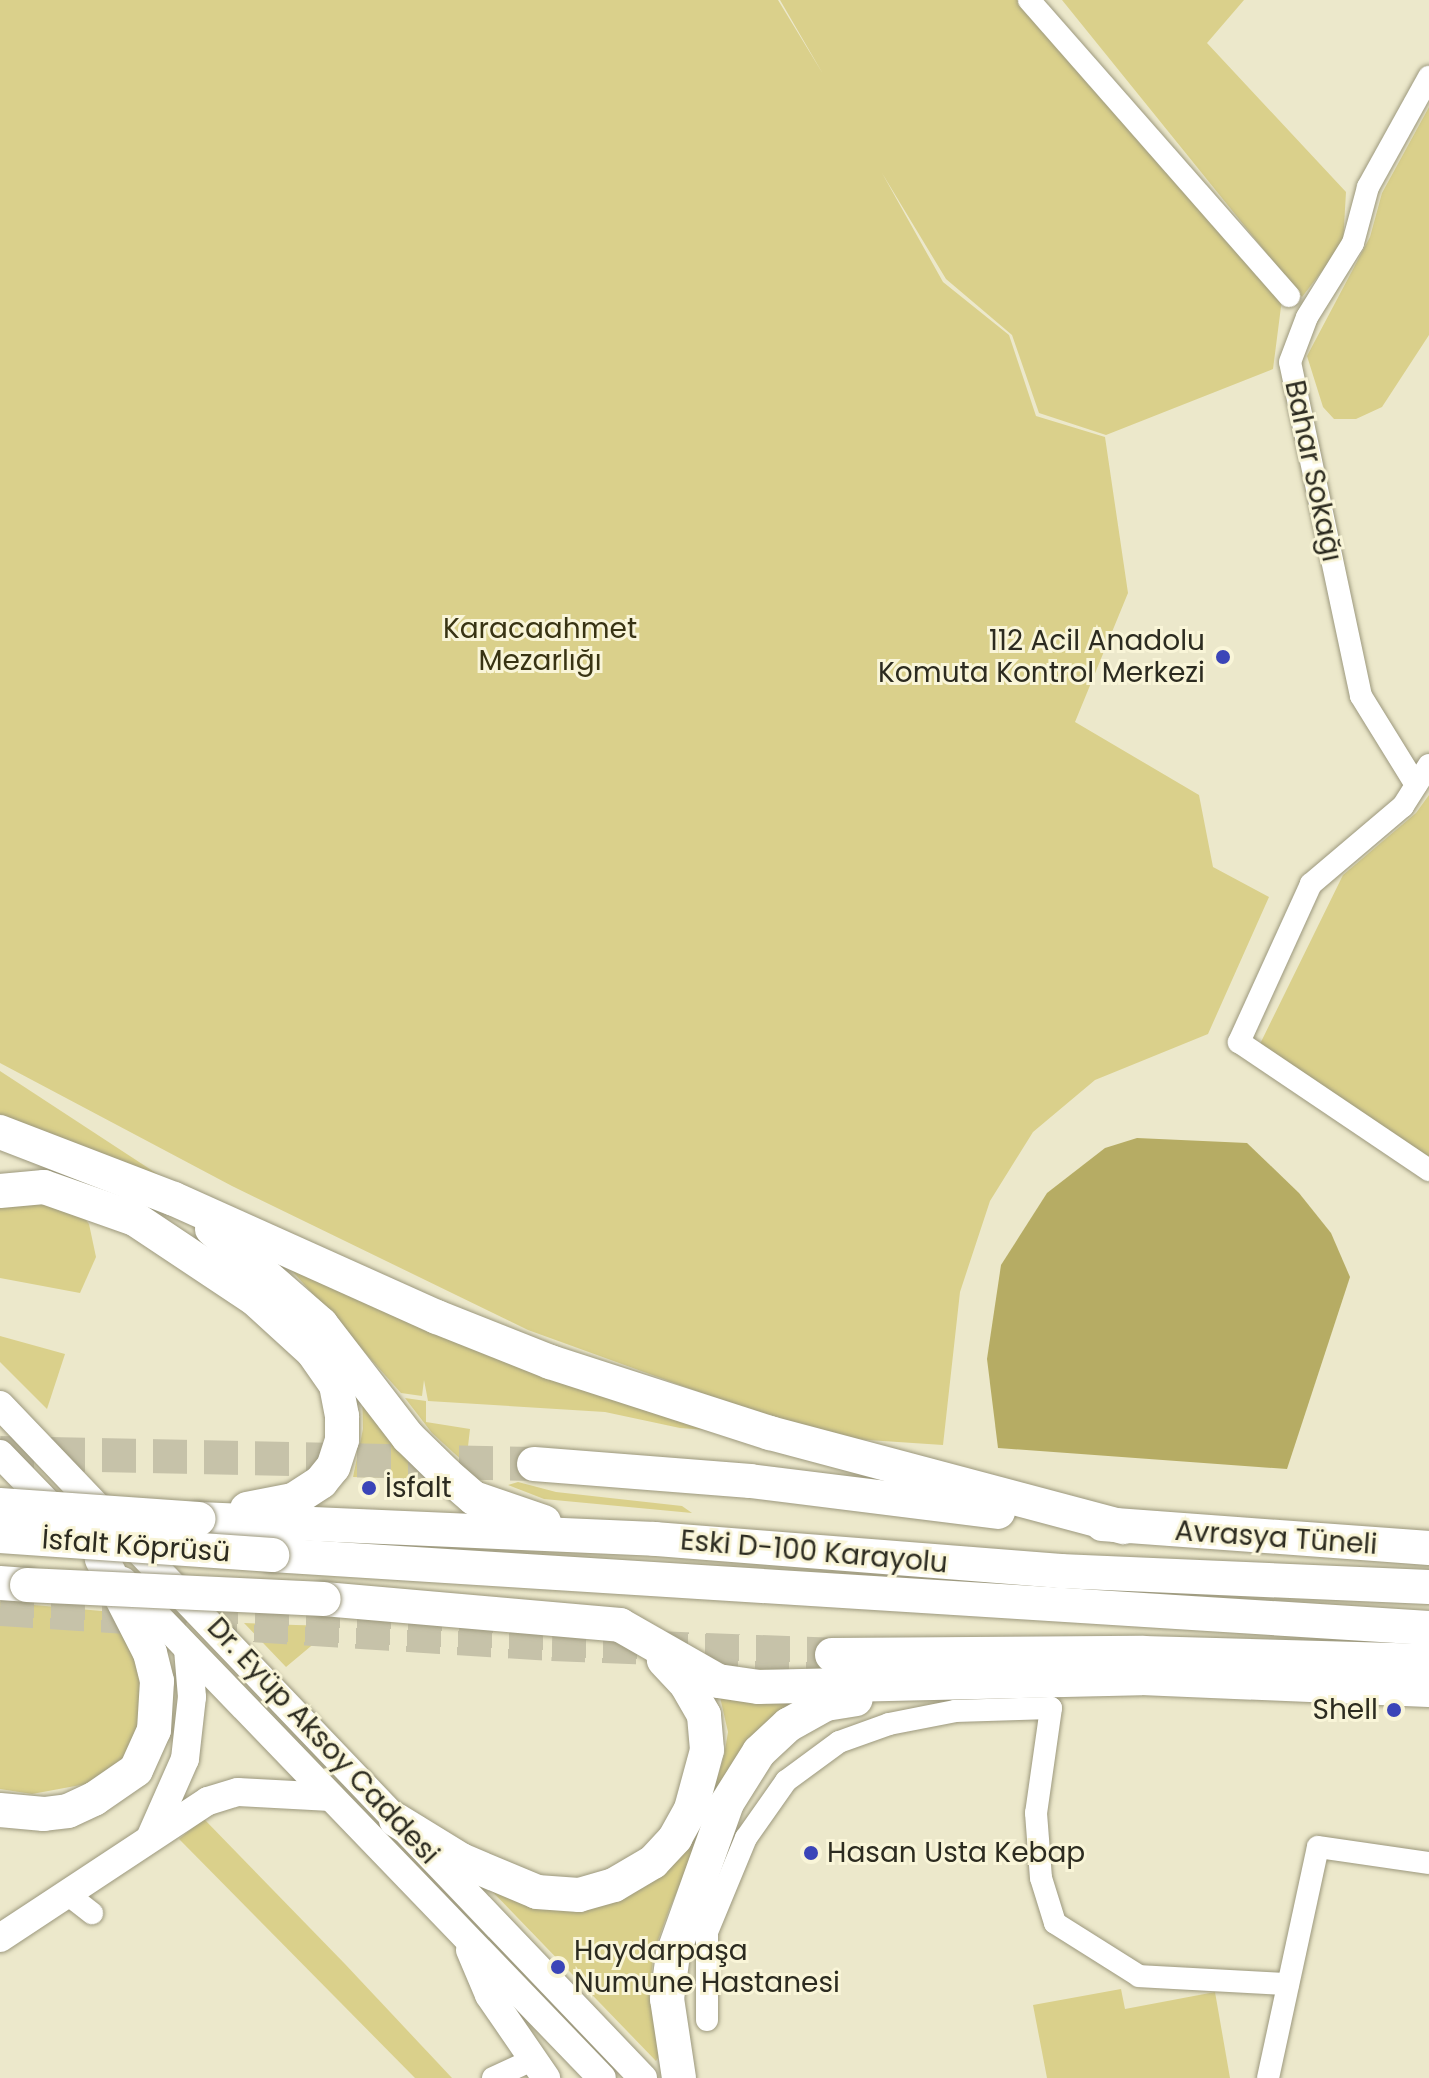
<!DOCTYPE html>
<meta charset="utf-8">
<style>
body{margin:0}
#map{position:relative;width:1429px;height:2078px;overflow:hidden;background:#ece8cb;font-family:Poppins,sans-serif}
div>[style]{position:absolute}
.green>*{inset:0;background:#dad08b}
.water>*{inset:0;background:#b6ac64}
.highway-tunnel>*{height:34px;margin-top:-17px;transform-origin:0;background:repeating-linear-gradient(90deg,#c6c2a9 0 34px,transparent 0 51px)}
.roads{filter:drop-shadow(0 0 2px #9c987d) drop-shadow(0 0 2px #9c987d)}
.minor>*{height:22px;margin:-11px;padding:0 11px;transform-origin:11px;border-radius:11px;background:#fff}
.major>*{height:28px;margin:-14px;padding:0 14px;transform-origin:14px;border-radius:14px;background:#fff}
.highway>*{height:34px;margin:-17px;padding:0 17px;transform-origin:17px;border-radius:17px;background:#fff}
.bridges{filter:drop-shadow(0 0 2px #9c987d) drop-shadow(0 0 2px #9c987d)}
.highway-bridge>*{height:34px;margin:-17px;padding:0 17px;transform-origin:17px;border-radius:17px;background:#fff}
.dots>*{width:22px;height:22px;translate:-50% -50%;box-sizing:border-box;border:4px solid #f9f5d8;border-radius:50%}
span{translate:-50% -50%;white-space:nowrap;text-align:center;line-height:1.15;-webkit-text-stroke:6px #f9f5d8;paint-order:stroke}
.street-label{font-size:28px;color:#2c2b20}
.park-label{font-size:28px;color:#383313}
.poi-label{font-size:28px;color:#2c2b20}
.right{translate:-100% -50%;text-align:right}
.left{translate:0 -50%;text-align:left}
</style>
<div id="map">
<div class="green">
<i style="clip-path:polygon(0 0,778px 0,823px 74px,780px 0,1019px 0,1282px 299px,1273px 369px,1106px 435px,1039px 413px,1012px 335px,946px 279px,882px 173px,943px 282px,1009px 335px,1036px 416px,1105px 437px,1128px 593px,1075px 722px,1199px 795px,1213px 867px,1269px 897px,1208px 1034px,1095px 1080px,1033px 1132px,990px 1201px,960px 1292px,943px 1445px,823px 1437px,528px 1330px,232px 1186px,0 1063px)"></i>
<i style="clip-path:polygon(1062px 0,1244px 0,1207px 43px,1346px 192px,1343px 244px,1302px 297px)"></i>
<i style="clip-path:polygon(1429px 107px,1429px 335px,1382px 407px,1356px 419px,1334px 419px,1323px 407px,1307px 356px,1370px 237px,1382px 193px)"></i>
<i style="clip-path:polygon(1429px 795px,1429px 1159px,1259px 1046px,1343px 875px,1416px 813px)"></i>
<i style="clip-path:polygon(0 1071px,165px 1179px,157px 1184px,0 1114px)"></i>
<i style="clip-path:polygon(16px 1197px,78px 1210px,89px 1224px,96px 1257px,80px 1293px,0 1278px,0 1201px)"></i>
<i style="clip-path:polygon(286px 1264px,735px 1432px,680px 1428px,605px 1412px,428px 1401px,424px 1380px,422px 1396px,401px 1393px)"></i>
<i style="clip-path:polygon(0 1336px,65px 1354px,47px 1409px,0 1362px)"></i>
<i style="clip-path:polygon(362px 1384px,428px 1479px,353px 1477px,363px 1429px)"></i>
<i style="clip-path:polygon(405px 1398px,426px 1401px,426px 1422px,470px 1429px,466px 1464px,432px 1433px)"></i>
<i style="clip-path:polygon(518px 1482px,556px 1492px,682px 1506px,692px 1513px,544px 1499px,508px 1485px)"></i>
<i style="clip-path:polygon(0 1602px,113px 1612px,143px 1667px,137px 1734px,126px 1756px,86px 1784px,32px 1794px,0 1789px)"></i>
<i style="clip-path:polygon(244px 1623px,296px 1625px,335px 1626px,286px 1667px)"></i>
<i style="clip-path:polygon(720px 1697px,802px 1701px,733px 1761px,669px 1910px,654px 1951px,649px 1995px,660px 2054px,656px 2061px,487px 1886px,532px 1895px,683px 1849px,703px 1825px,724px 1756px,728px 1732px)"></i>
<i style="clip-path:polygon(204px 1819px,345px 1964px,452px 2078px,415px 2078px,179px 1839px)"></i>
<i style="clip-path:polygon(1121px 1989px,1125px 2009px,1215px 1992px,1230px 2078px,1047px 2078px,1033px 2005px)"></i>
</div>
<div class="water">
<i style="clip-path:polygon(1137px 1138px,1247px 1143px,1299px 1193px,1331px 1233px,1350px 1277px,1287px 1469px,998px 1448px,987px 1359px,1001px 1265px,1047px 1193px,1105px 1148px)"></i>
</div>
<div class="highway-tunnel">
<i style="left:0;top:1453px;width:534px;rotate:1.18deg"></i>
<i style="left:0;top:1609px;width:553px;rotate:3.63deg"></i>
<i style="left:552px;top:1644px;width:280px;rotate:2.2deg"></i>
</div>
<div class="roads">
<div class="minor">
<i style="left:1029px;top:0;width:394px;rotate:48.7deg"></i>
<i style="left:1429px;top:765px;width:49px;rotate:122.4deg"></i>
<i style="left:1403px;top:806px;width:121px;rotate:139.7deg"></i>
<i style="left:1311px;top:884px;width:174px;rotate:114.5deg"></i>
<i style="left:1239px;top:1042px;width:229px;rotate:34deg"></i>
<i style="left:1416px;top:785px;width:105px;rotate:-121.7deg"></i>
<i style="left:1361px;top:696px;width:341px;rotate:-102deg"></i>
<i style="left:1290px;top:362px;width:48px;rotate:-69.3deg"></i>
<i style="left:1307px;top:317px;width:87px;rotate:-58.1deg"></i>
<i style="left:1353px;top:243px;width:58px;rotate:-75deg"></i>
<i style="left:1368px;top:187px;width:126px;rotate:-61deg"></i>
<i style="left:70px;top:1896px;width:28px;rotate:38deg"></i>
<i style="left:707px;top:2020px;width:88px;rotate:-90deg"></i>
<i style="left:707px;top:1932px;width:102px;rotate:-67.5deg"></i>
<i style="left:746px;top:1838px;width:70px;rotate:-54.9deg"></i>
<i style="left:786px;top:1781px;width:66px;rotate:-36.3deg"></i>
<i style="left:839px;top:1742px;width:53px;rotate:-19.8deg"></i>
<i style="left:889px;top:1724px;width:67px;rotate:-11.1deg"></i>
<i style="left:955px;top:1711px;width:96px;rotate:-1.8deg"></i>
<i style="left:1051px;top:1708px;width:106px;rotate:98.1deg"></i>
<i style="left:1036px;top:1813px;width:65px;rotate:85.6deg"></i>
<i style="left:1041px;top:1878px;width:47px;rotate:72.7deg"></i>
<i style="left:1055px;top:1923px;width:99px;rotate:32.2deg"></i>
<i style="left:1139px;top:1976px;width:149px;rotate:3.1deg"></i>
<i style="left:493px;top:2078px;width:43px;rotate:-24.8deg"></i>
<i style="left:1268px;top:2078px;width:236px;rotate:-77.8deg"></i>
<i style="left:1318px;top:1847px;width:112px;rotate:8.2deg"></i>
</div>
<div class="major">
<i style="left:0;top:1405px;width:931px;rotate:46.31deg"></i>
<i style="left:0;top:1454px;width:88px;rotate:45.9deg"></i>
<i style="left:123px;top:1581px;width:690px;rotate:46.06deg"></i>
<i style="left:151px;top:1836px;width:84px;rotate:-66.2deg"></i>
<i style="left:185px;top:1759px;width:62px;rotate:-83.6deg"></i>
<i style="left:192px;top:1697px;width:48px;rotate:-94.8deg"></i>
<i style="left:0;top:1938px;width:249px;rotate:-33.4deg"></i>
<i style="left:208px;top:1801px;width:31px;rotate:-17deg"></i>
<i style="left:238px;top:1792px;width:93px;rotate:3.1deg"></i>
<i style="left:470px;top:1950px;width:49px;rotate:67.1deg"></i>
<i style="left:489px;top:1995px;width:101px;rotate:55.5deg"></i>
</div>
<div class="highway">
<i style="left:0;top:1132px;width:186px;rotate:21.1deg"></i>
<i style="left:174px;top:1199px;width:288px;rotate:24.2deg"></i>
<i style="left:437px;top:1317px;width:122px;rotate:21.7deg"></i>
<i style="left:550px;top:1362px;width:231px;rotate:17.9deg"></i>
<i style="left:770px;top:1433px;width:366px;rotate:14.9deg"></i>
<i style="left:0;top:1191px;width:44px;rotate:-5.2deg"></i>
<i style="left:44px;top:1187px;width:96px;rotate:19.4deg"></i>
<i style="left:135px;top:1219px;width:144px;rotate:33.7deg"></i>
<i style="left:255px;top:1299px;width:79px;rotate:42.4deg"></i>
<i style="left:313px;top:1352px;width:40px;rotate:55.1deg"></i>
<i style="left:336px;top:1385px;width:32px;rotate:79deg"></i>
<i style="left:342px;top:1416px;width:24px;rotate:90deg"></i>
<i style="left:342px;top:1440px;width:28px;rotate:108deg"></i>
<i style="left:333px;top:1467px;width:19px;rotate:129deg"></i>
<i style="left:321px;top:1482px;width:33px;rotate:147deg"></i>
<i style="left:293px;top:1500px;width:47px;rotate:168.9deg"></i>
<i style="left:212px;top:1229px;width:145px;rotate:41.1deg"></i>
<i style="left:321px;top:1324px;width:143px;rotate:52.4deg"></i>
<i style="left:408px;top:1437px;width:53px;rotate:44.2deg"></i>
<i style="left:446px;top:1474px;width:37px;rotate:41deg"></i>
<i style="left:474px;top:1498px;width:74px;rotate:18.9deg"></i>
<i style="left:534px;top:1464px;width:217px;rotate:4.5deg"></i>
<i style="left:750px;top:1481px;width:250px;rotate:7.1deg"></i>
<i style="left:199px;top:1519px;width:456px;rotate:2.5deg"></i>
<i style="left:655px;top:1539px;width:406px;rotate:4.5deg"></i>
<i style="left:1060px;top:1571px;width:369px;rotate:2.5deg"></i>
<i style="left:1102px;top:1524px;width:328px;rotate:4.2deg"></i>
<i style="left:272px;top:1555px;width:1159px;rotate:3.61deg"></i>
<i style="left:0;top:1583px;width:27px;rotate:4deg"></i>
<i style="left:324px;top:1599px;width:297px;rotate:5deg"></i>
<i style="left:620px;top:1625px;width:113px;rotate:29.7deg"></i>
<i style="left:718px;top:1681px;width:40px;rotate:8.5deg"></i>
<i style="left:758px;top:1687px;width:383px;rotate:-1.3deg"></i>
<i style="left:1141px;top:1678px;width:288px;rotate:2.4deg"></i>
<i style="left:832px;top:1655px;width:311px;rotate:-0.4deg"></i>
<i style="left:1143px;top:1653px;width:286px;rotate:1.6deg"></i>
<i style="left:0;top:1810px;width:44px;rotate:5.2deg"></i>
<i style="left:44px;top:1814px;width:24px;rotate:-7deg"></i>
<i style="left:68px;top:1811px;width:29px;rotate:-25deg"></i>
<i style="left:94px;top:1799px;width:51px;rotate:-34.6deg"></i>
<i style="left:136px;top:1770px;width:44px;rotate:-65.8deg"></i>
<i style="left:154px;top:1730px;width:49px;rotate:-86.5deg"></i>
<i style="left:157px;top:1681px;width:29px;rotate:-104deg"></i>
<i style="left:150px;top:1653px;width:106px;rotate:-117.1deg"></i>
<i style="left:396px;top:1820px;width:76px;rotate:31.6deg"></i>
<i style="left:461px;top:1860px;width:82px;rotate:22.8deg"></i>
<i style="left:537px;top:1892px;width:42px;rotate:4.1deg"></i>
<i style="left:579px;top:1895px;width:36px;rotate:-16deg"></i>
<i style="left:614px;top:1885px;width:45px;rotate:-30.5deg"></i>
<i style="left:653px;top:1862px;width:33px;rotate:-47deg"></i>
<i style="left:675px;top:1838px;width:33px;rotate:-61deg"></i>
<i style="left:691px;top:1809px;width:61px;rotate:-74.8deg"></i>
<i style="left:707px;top:1750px;width:35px;rotate:-95deg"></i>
<i style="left:704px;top:1715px;width:34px;rotate:-120deg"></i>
<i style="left:687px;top:1685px;width:34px;rotate:-133deg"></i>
<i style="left:679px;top:2078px;width:80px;rotate:-98.6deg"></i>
<i style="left:667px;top:1999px;width:45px;rotate:-82.4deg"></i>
<i style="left:673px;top:1954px;width:160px;rotate:-70.3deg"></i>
<i style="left:727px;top:1803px;width:60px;rotate:-57.9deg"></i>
<i style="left:759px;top:1752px;width:40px;rotate:-43deg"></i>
<i style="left:788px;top:1725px;width:43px;rotate:-28.9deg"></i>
<i style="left:826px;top:1704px;width:30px;rotate:-9deg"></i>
</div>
</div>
<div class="bridges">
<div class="highway-bridge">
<i style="left:0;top:1505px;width:199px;rotate:4deg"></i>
<i style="left:0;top:1536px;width:273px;rotate:4deg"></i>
<i style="left:27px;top:1585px;width:297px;rotate:2.7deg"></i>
</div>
</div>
<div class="dots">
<i style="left:1223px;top:657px;background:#3b45b8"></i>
<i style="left:369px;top:1488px;background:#3b45b8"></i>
<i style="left:1394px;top:1710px;background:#3b45b8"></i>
<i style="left:811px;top:1853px;background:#3b45b8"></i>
<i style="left:558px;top:1967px;background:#3b45b8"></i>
</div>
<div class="street-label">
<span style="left:1313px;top:471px;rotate:78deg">Bahar Sokağı</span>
<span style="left:1276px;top:1538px;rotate:4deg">Avrasya Tüneli</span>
<span style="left:136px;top:1546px;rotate:4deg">İsfalt Köprüsü</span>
<span style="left:814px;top:1552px;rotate:5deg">Eski D-100 Karayolu</span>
<span style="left:323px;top:1741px;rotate:47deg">Dr. Eyüp Aksoy Caddesi</span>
</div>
<div class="park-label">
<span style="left:540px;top:645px">Karacaahmet<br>Mezarlığı</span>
</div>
<div class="poi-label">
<span class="right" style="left:1205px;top:657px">112 Acil Anadolu<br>Komuta Kontrol Merkezi</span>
<span class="left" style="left:385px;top:1488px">İsfalt</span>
<span class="right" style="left:1378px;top:1710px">Shell</span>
<span class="left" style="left:827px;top:1853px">Hasan Usta Kebap</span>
<span class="left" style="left:574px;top:1967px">Haydarpaşa<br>Numune Hastanesi</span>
</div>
</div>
